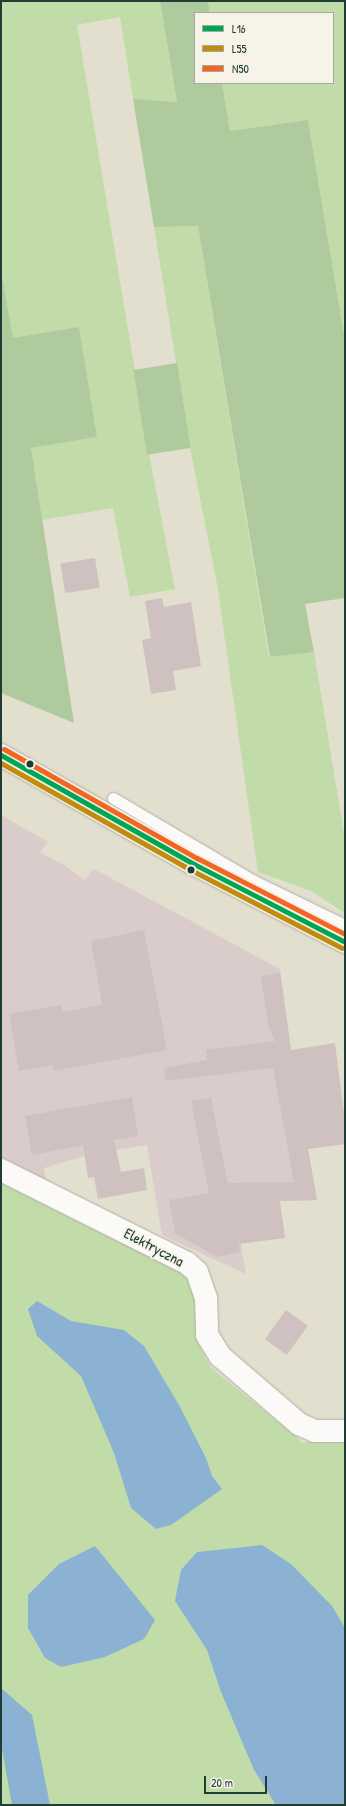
<!DOCTYPE html>
<style>
body{margin:0}
#map{position:relative;width:346px;height:1806px;overflow:hidden;background:#e3dfcf;font-family:"Patrick Hand",sans-serif}
div>[style]{position:absolute}
.industrial>*{inset:0;background:#daccca}
.green>*{inset:0;background:#c1dca8}
.forest>*{inset:0;background:#afca9d;transform-origin:0 0}
.water>*{inset:0;background:#8bb2d2}
.building>*{inset:0;background:#cec1c0;transform-origin:0 0}
.path>*{height:2.5px;margin-top:-1.25px;transform-origin:0;background:repeating-linear-gradient(90deg,#d2d2ce 0 1px,transparent 0 4px)}
.roads{filter:drop-shadow(0 0 1px #b0b1a6) drop-shadow(0 0 1px #b0b1a6)}
.lane>*{height:11px;margin:-5.5px;padding:0 5.5px;transform-origin:5.5px;border-radius:5.5px;background:#fbfaf8}
.street>*{height:22px;margin:-11px;padding:0 11px;transform-origin:11px;border-radius:11px;background:#fbfaf8}
.secondary>*{height:22px;margin:-11px;padding:0 11px;transform-origin:11px;border-radius:11px;background:#f3f0e9}
.bus-1>*{height:5px;margin:-2.5px;padding:0 2.5px;transform-origin:2.5px;border-radius:2.5px;background:#00a651}
.bus-2>*{height:5px;margin:-2.5px;padding:0 2.5px;transform-origin:2.5px;border-radius:2.5px;background:#c18c0d}
.bus-3>*{height:5px;margin:-2.5px;padding:0 2.5px;transform-origin:2.5px;border-radius:2.5px;background:#f26522}
.dots>*{width:11px;height:11px;translate:-50% -50%;box-sizing:border-box;border:2px solid #f7f3e8;border-radius:50%}
span{translate:-50% -50%;white-space:nowrap;text-align:center;line-height:1.15;-webkit-text-stroke:3.5px #f7f3e8;paint-order:stroke}
.street-label{font-size:15px;color:#1f3d34}
.frame{position:absolute;inset:0;border:2px solid #1f3d34;pointer-events:none}
.legend{position:absolute;left:194px;top:12px;width:140px;height:72px;box-sizing:border-box;background:#f7f3e8;border:1px solid #a1aaa0;margin:0;padding:5px 7px;list-style:none;font-size:12px;color:#1f3d34}
.legend li{display:flex;align-items:center;gap:8px;height:20px}
.legend b{width:20px;border:1px solid #a1aaa0}
.scale{position:absolute;left:204px;top:1776px;width:63px;height:18px;box-sizing:border-box;border:2px solid #1f3d34;border-top:0;padding-left:5px;font-size:12px;line-height:14px;white-space:nowrap;color:#1f3d34;-webkit-text-stroke:3px #f7f3e8;paint-order:stroke}
</style>
<div id="map">
<div class="industrial">
<i style="clip-path:polygon(1px 815px,48px 842px,40px 852px,64px 865px,85px 880px,94px 869px,280px 969px,294px 1070px,317px 1200px,253px 1202px,233px 1200px,246px 1274px,162px 1235px,147px 1145px,91px 1154px,44px 1168px,46px 1180px,1px 1157px)"></i>
</div>
<div class="green">
<i style="clip-path:polygon(1px 1px,160px 1px,177px 102px,133px 99px,120px 17px,77px 25px,149px 454px,175px 589px,130px 597px,113px 508px,42px 520px,31px 448px,97px 437px,79px 328px,13px 339px,1px 271px)"></i>
<i style="clip-path:polygon(208px 1px,345px 1px,345px 341px,308px 120px,230px 131px,222px 83px,333px 83px,333px 13px,210px 13px)"></i>
<i style="clip-path:polygon(198px 226px,269px 657px,314px 652px,345px 839px,345px 913px,311px 891px,258px 872px,217px 584px,190px 448px,154px 227px)"></i>
<i style="clip-path:polygon(1px 1180px,175px 1264px,188px 1277px,196px 1292px,198px 1317px,195px 1337px,211px 1368px,298px 1438px,301px 1443px,318px 1440px,345px 1440px,345px 1805px,1px 1805px)"></i>
</div>
<div class="forest">
<i style="clip-path:polygon(160px 1px,208px 1px,210px 13px,195px 13px,195px 83px,222px 83px,230px 131px,308px 120px,345px 341px,345px 598px,305px 604px,314px 652px,270px 657px,198px 226px,154px 227px,133px 99px,177px 102px)"></i>
<i style="clip-path:polygon(1px 271px,13px 338px,79px 327px,97px 437px,31px 448px,74px 723px,1px 693px)"></i>
<i style="left:177px;top:363px;width:86px;height:44px;rotate:81deg"></i>
</div>
<div class="water">
<i style="clip-path:polygon(37px 1301px,71px 1321px,124px 1330px,144px 1346px,179px 1405px,206px 1458px,212px 1476px,222px 1489px,171px 1525px,156px 1529px,131px 1508px,114px 1453px,81px 1376px,37px 1336px,28px 1309px)"></i>
<i style="clip-path:polygon(262px 1545px,291px 1564px,332px 1606px,345px 1628px,345px 1805px,276px 1805px,254px 1770px,221px 1692px,207px 1650px,175px 1601px,181px 1570px,197px 1552px)"></i>
<i style="clip-path:polygon(95px 1546px,155px 1620px,144px 1639px,105px 1657px,61px 1667px,45px 1658px,28px 1628px,28px 1595px,59px 1564px)"></i>
<i style="clip-path:polygon(1px 1688px,32px 1715px,50px 1805px,12px 1805px,1px 1743px)"></i>
</div>
<div class="building">
<i style="left:95px;top:558px;width:30px;height:35px;rotate:81deg"></i>
<i style="clip-path:polygon(162px 598px,164px 607px,191px 602px,201px 666px,173px 671px,176px 690px,151px 694px,142px 640px,151px 638px,145px 601px)"></i>
<i style="clip-path:polygon(144px 930px,167px 1050px,54px 1071px,53px 1065px,19px 1071px,9px 1014px,61px 1005px,62px 1012px,102px 1005px,91px 941px)"></i>
<i style="clip-path:polygon(280px 973px,291px 1050px,335px 1043px,345px 1122px,345px 1144px,308px 1149px,317px 1200px,280px 1201px,285px 1238px,239px 1244px,240px 1252px,217px 1257px,175px 1233px,169px 1200px,209px 1193px,191px 1101px,211px 1098px,228px 1183px,294px 1182px,273px 1068px,166px 1081px,164px 1068px,207px 1060px,206px 1050px,275px 1041px,268px 1024px,261px 976px)"></i>
<i style="clip-path:polygon(132px 1097px,138px 1136px,114px 1140px,121px 1172px,144px 1168px,147px 1190px,98px 1199px,94px 1177px,88px 1178px,83px 1145px,32px 1155px,25px 1116px)"></i>
<i style="left:286px;top:1310px;width:27px;height:36px;rotate:36deg"></i>
</div>
<div class="path">
<i style="left:1px;top:1345px;width:16px;rotate:90deg"></i>
</div>
<div class="roads">
<div class="lane">
<i style="left:113px;top:798px;width:161px;rotate:30.5deg"></i>
<i style="left:252px;top:880px;width:103px;rotate:25.8deg"></i>
</div>
<div class="street">
<i style="left:1px;top:1170px;width:208px;rotate:26.6deg"></i>
<i style="left:187px;top:1263px;width:13px;rotate:42deg"></i>
<i style="left:197px;top:1272px;width:28px;rotate:71deg"></i>
<i style="left:206px;top:1298px;width:37px;rotate:88deg"></i>
<i style="left:207px;top:1335px;width:25px;rotate:58deg"></i>
<i style="left:220px;top:1356px;width:104px;rotate:40.7deg"></i>
<i style="left:299px;top:1424px;width:17px;rotate:24deg"></i>
<i style="left:315px;top:1431px;width:30px"></i>
</div>
<div class="secondary">
<i style="left:1px;top:755px;width:222px;rotate:29.5deg"></i>
<i style="left:194px;top:864px;width:170px;rotate:27.3deg"></i>
</div>
</div>
<div class="bus-1">
<i style="left:1px;top:755px;width:222px;rotate:29.5deg"></i>
<i style="left:194px;top:864px;width:170px;rotate:27.3deg"></i>
</div>
<div class="bus-2">
<i style="left:1px;top:763px;width:218px;rotate:29.4deg"></i>
<i style="left:191px;top:870px;width:170px;rotate:27.3deg"></i>
</div>
<div class="bus-3">
<i style="left:4px;top:749px;width:222px;rotate:29.5deg"></i>
<i style="left:197px;top:858px;width:166px;rotate:27.2deg"></i>
</div>
<div class="dots">
<i style="left:30px;top:764px;background:#1f3d34"></i>
<i style="left:191px;top:870px;background:#1f3d34"></i>
</div>
<div class="street-label">
<span style="left:154px;top:1247px;rotate:28deg">Elektryczna</span>
</div>
<div class="frame"></div>
<ul class="legend">
<li><b style="height:5px;background:#00a651"></b>L16</li>
<li><b style="height:5px;background:#c18c0d"></b>L55</li>
<li><b style="height:5px;background:#f26522"></b>N50</li>
</ul>
<div class="scale">20 m</div>
</div>
